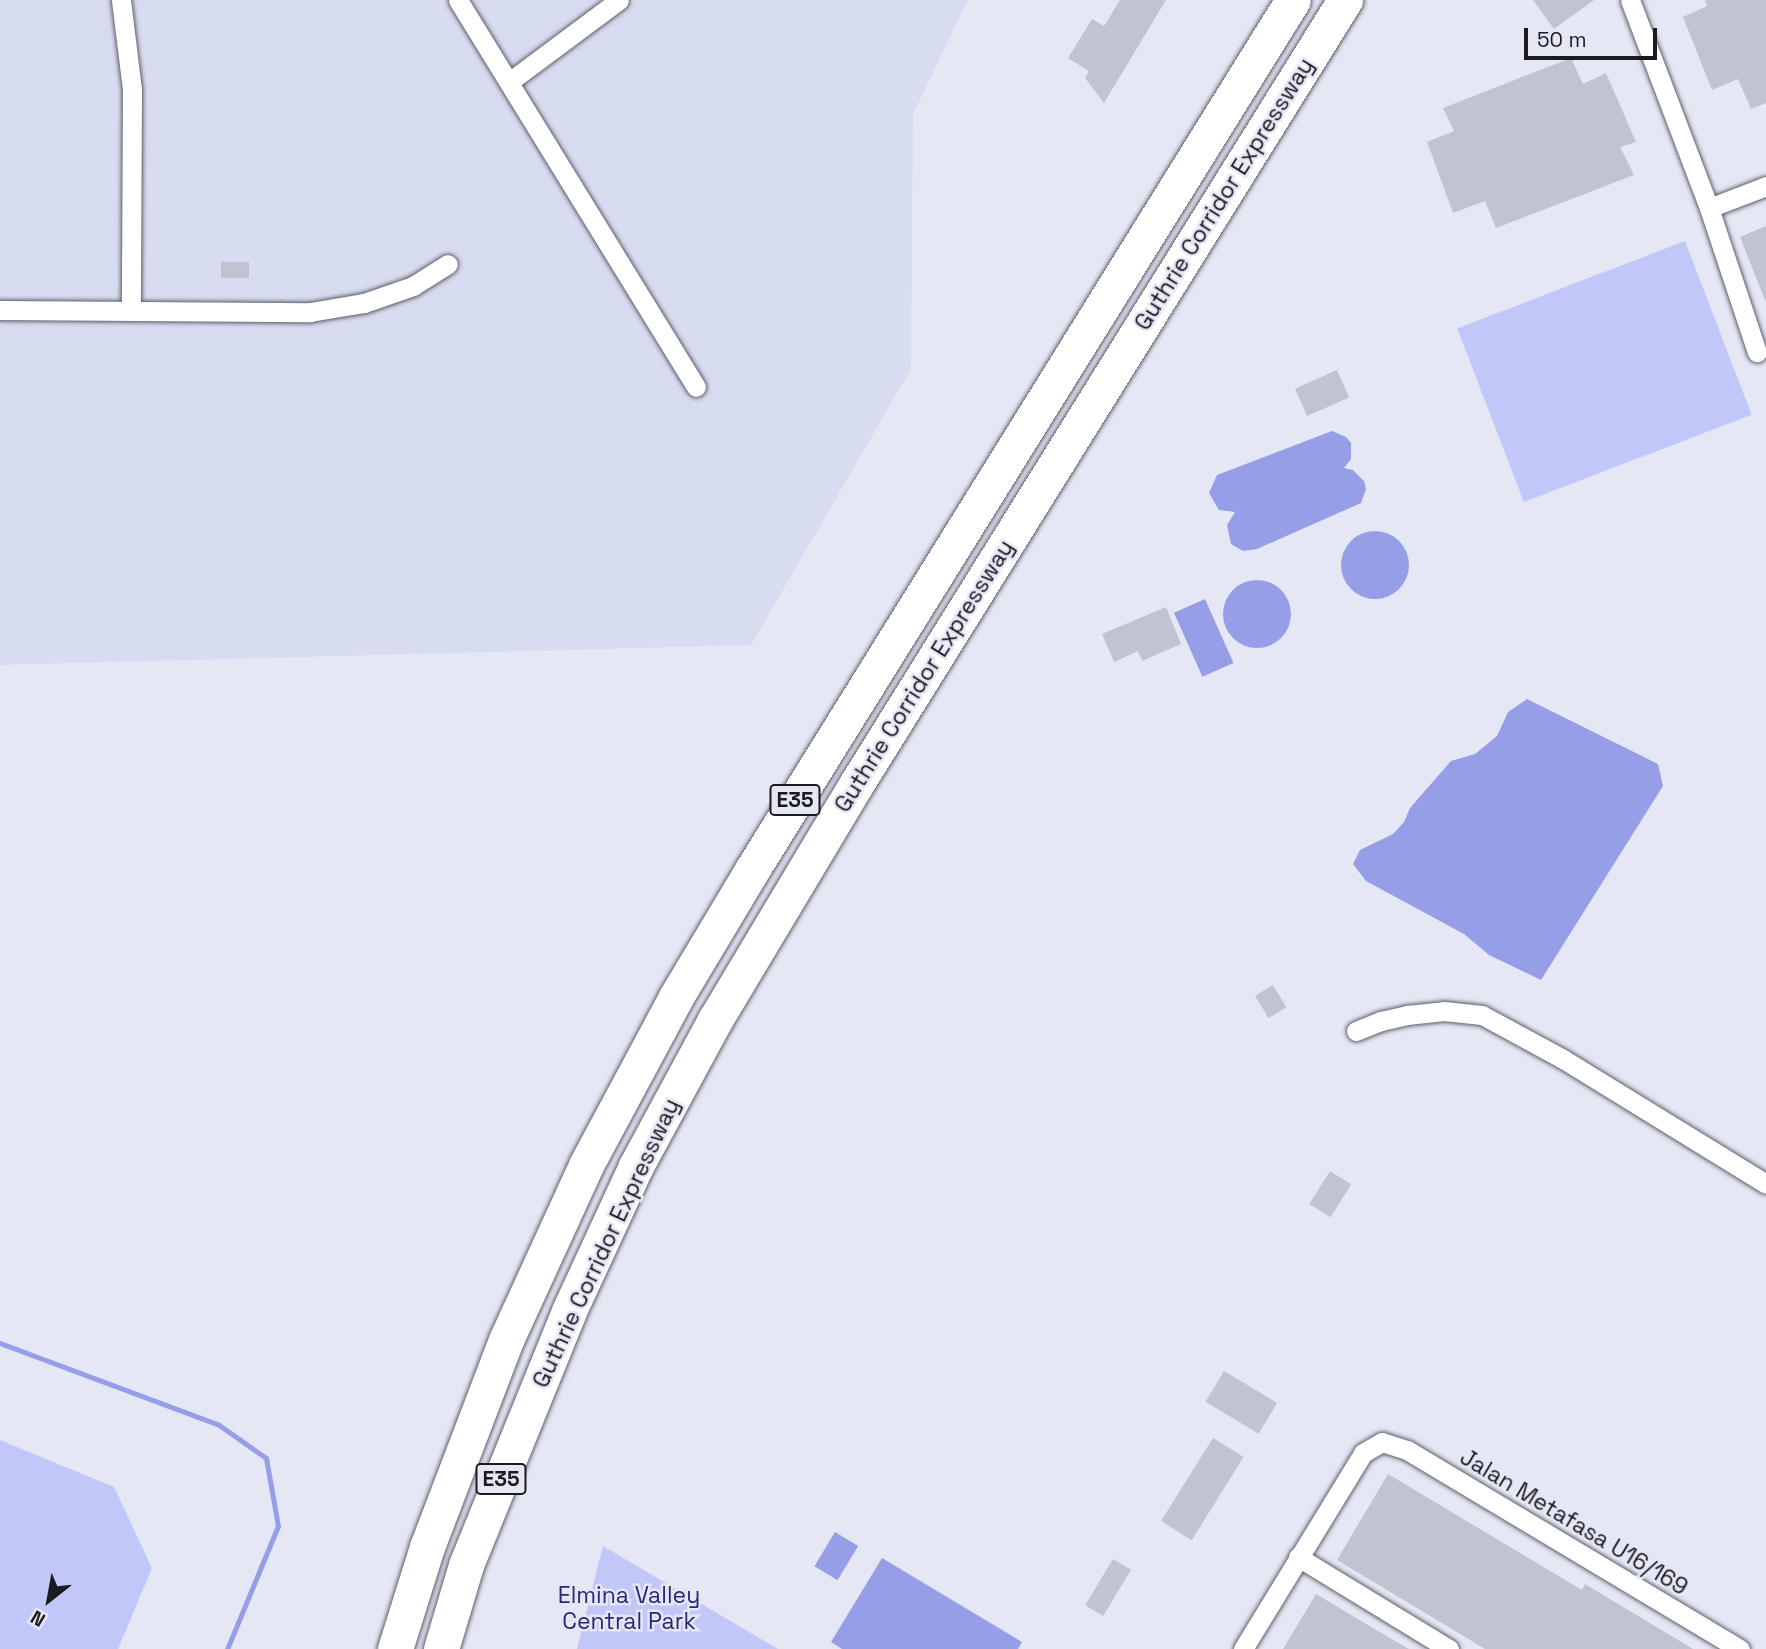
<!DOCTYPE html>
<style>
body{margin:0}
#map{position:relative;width:1766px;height:1649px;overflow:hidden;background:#e5e7f5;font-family:"Space Grotesk",sans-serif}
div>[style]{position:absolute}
.built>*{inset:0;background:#d8dcf0}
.green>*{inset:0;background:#c1c8f9;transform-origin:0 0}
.water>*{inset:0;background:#969ee7;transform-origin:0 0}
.round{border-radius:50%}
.stream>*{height:5px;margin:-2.5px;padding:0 2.5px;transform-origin:2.5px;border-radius:2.5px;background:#969ee7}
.building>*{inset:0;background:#c1c3d0;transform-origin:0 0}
.roads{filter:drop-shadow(0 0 2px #5d5f6b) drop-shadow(0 0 2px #5d5f6b)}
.minor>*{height:19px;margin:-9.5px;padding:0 9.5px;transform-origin:9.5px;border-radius:9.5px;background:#fff}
.motorway>*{height:35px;margin:-17.5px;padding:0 17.5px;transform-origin:17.5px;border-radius:17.5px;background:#fff}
span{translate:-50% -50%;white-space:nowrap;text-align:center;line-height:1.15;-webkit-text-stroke:5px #e5e7f5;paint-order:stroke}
.shield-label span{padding:2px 5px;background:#e5e7f5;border:2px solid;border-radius:5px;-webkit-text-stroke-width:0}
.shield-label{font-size:21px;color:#1a1a1f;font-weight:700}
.street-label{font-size:23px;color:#1a1a1f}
.park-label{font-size:23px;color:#2a2679}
.north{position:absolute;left:14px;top:1565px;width:70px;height:70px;-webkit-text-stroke:5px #e5e7f5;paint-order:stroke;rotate:211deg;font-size:19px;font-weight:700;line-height:28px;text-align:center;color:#1a1a1f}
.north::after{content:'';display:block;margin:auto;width:24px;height:32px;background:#1a1a1f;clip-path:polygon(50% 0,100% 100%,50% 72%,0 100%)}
.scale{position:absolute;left:1524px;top:28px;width:133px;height:32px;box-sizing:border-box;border:4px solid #1a1a1f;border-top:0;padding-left:9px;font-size:21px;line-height:24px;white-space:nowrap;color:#1a1a1f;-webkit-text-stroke:5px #e5e7f5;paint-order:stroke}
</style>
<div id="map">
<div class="built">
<i style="clip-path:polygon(0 0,968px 0,913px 114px,911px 369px,751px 645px,0 665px)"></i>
</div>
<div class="green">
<i style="left:1685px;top:241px;width:186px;height:244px;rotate:69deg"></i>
<i style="clip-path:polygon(0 1440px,114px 1487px,152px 1568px,118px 1649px,0 1649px)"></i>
<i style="clip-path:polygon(603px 1546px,778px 1649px,577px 1649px)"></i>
</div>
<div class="water">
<i style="clip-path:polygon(1332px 431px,1346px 437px,1351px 443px,1351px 459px,1344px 468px,1353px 470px,1364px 481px,1366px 489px,1361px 503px,1257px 549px,1243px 551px,1231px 544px,1227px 525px,1235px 512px,1219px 510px,1209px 493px,1217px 475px)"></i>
<i class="round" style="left:1341px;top:531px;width:68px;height:68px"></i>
<i class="round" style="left:1223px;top:580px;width:68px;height:68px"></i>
<i style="left:1205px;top:599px;width:70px;height:34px;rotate:66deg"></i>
<i style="clip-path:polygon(1527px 699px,1658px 764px,1663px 786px,1541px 980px,1489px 955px,1464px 934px,1366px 881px,1353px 864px,1360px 850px,1393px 834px,1404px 822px,1410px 808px,1451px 761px,1475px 754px,1497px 736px,1508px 712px)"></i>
<i style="left:835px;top:1532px;width:27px;height:40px;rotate:31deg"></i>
<i style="clip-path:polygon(882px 1558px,1022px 1642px,1018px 1649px,842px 1649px,831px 1642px)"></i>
</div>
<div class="stream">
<i style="left:0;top:1343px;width:234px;rotate:20.5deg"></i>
<i style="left:219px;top:1425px;width:57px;rotate:35.1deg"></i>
<i style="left:266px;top:1458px;width:69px;rotate:80deg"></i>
<i style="left:278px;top:1526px;width:133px;rotate:112.5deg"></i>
</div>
<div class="building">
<i style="clip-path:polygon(1120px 0,1166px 0,1104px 103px,1085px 78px,1089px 71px,1068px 58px,1092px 19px,1104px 26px)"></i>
<i style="clip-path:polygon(1533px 0,1594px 0,1554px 29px)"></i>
<i style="clip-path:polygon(1705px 0,1766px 0,1766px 103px,1751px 109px,1738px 79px,1712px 90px,1683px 17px,1707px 6px)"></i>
<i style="clip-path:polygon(1571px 58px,1583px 84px,1606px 73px,1636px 142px,1620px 147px,1634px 175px,1496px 228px,1485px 201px,1453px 213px,1427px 142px,1454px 131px,1443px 108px)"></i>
<i style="clip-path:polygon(1766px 226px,1766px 300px,1765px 300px,1740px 237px)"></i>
<i style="left:221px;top:262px;width:28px;height:16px"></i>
<i style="left:1337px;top:370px;width:30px;height:46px;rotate:66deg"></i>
<i style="clip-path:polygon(1166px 607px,1181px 644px,1142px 661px,1138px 651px,1114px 662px,1102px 634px)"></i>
<i style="left:1273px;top:985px;width:26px;height:21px;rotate:59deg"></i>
<i style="left:1330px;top:1171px;width:25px;height:39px;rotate:32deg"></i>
<i style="left:1224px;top:1371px;width:62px;height:36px;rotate:31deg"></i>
<i style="left:1213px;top:1438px;width:36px;height:98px;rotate:32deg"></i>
<i style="clip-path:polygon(1388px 1474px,1582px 1590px,1585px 1584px,1693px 1649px,1485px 1649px,1337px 1560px)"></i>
<i style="left:1113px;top:1559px;width:21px;height:54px;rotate:31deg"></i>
<i style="clip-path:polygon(1316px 1594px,1373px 1628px,1409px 1649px,1283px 1649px)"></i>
</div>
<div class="roads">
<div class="minor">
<i style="left:121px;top:0;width:91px;rotate:83deg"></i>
<i style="left:132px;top:90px;width:221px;rotate:90.3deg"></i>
<i style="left:458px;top:0;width:454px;rotate:58.4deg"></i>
<i style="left:1630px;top:0;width:222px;rotate:69.2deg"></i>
<i style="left:1709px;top:208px;width:152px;rotate:71.6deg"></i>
<i style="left:509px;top:82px;width:137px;rotate:-36.7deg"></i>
<i style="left:1709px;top:208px;width:61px;rotate:-21.1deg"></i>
<i style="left:0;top:310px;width:310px;rotate:0.4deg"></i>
<i style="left:310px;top:312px;width:55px;rotate:-9.5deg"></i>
<i style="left:364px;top:303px;width:52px;rotate:-19.1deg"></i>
<i style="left:413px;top:286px;width:41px;rotate:-32.2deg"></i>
<i style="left:1356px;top:1031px;width:27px;rotate:-22deg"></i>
<i style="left:1381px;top:1021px;width:27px;rotate:-13deg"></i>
<i style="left:1407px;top:1015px;width:37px;rotate:-6deg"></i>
<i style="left:1444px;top:1011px;width:38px;rotate:6deg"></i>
<i style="left:1482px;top:1015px;width:92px;rotate:28.5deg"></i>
<i style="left:1563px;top:1059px;width:238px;rotate:31.6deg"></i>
<i style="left:1298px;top:1557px;width:177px;rotate:31.4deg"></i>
<i style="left:1243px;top:1649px;width:230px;rotate:-58.5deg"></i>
<i style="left:1363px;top:1453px;width:22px;rotate:-30deg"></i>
<i style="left:1382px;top:1442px;width:26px;rotate:18deg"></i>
<i style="left:1407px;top:1450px;width:388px;rotate:30.9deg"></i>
</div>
<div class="motorway">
<i style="left:395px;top:1649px;width:107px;rotate:-72.6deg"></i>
<i style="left:427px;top:1547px;width:222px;rotate:-69.1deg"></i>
<i style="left:506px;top:1340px;width:192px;rotate:-65.4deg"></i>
<i style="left:586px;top:1165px;width:191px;rotate:-61.8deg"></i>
<i style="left:676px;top:997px;width:148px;rotate:-59.1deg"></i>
<i style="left:752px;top:870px;width:1024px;rotate:-58.13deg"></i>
<i style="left:441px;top:1649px;width:88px;rotate:-73.4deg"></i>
<i style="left:466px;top:1565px;width:274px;rotate:-67.9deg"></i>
<i style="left:569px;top:1311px;width:160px;rotate:-65.2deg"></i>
<i style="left:636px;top:1166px;width:166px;rotate:-61.6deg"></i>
<i style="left:715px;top:1020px;width:276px;rotate:-59.1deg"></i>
<i style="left:857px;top:783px;width:923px;rotate:-58.07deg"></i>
</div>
</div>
<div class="shield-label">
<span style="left:795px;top:800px">E35</span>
<span style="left:501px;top:1479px">E35</span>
</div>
<div class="street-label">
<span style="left:1224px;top:194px;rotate:-58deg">Guthrie Corridor Expressway</span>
<span style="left:924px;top:676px;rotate:-58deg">Guthrie Corridor Expressway</span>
<span style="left:606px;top:1243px;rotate:-65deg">Guthrie Corridor Expressway</span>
<span style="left:1574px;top:1522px;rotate:31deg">Jalan Metafasa U16/169</span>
</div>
<div class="park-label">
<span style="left:629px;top:1608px">Elmina Valley<br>Central Park</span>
</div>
<div class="north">N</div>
<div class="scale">50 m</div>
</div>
